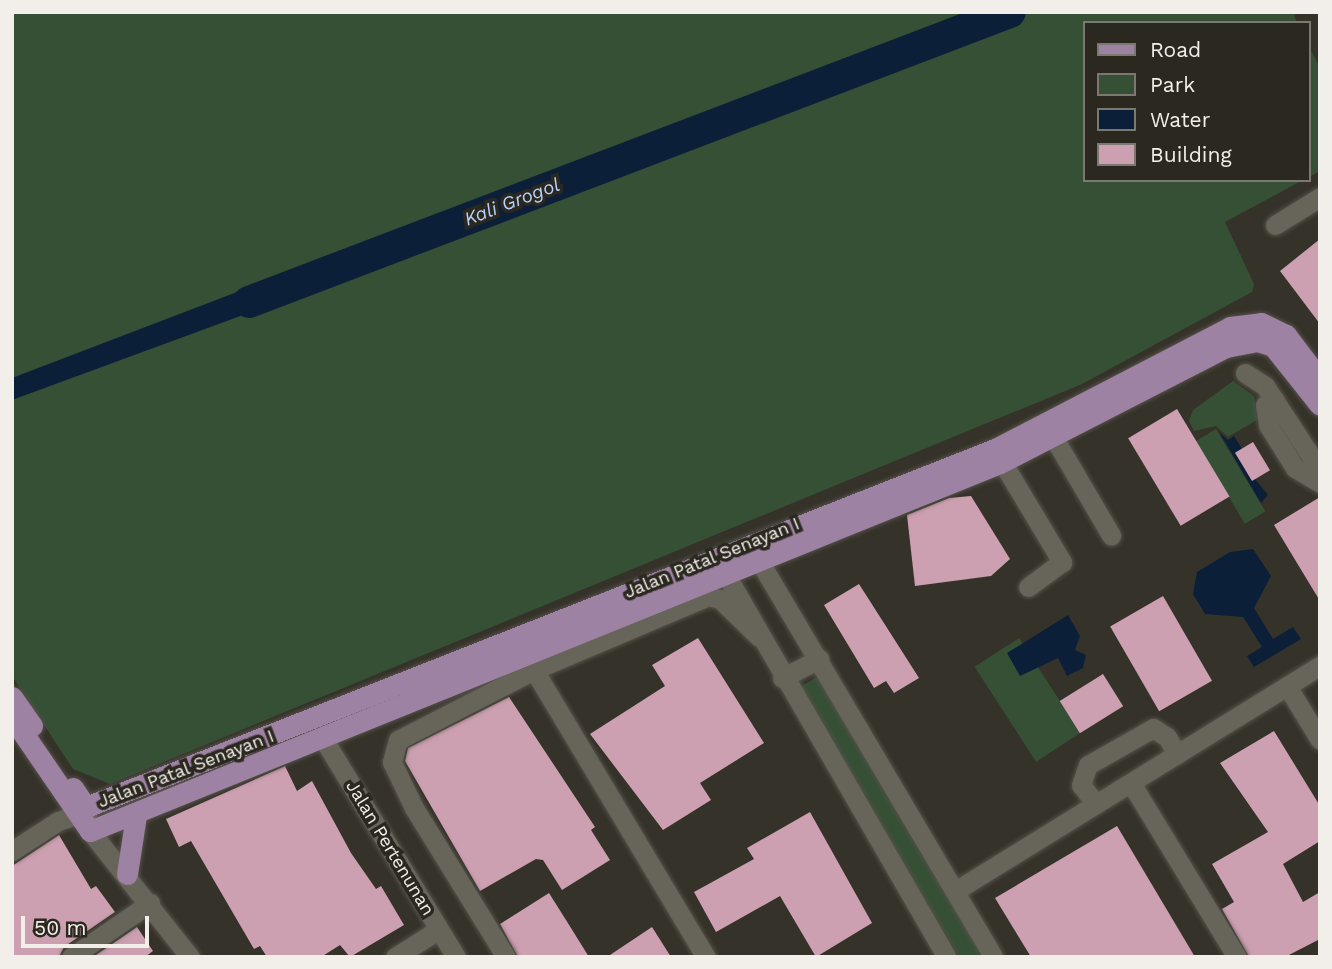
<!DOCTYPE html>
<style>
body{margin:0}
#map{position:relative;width:1332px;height:969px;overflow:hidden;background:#353229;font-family:"Work Sans",sans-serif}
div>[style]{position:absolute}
.green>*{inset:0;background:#365036;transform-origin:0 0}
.water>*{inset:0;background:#0c1f39}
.river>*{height:32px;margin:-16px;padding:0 16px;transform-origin:16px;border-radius:16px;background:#0c1f39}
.building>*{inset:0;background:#cda0b1;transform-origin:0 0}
.roads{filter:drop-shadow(0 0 2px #54514a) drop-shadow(0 0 2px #54514a)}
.minor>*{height:19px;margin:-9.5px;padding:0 9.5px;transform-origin:9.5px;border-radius:9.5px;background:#67645a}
.major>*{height:21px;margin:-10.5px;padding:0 10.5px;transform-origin:10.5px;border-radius:10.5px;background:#9d82a3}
span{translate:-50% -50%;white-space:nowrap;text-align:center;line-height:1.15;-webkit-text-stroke:7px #2b2820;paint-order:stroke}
.street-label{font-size:18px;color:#f2efea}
.water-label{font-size:19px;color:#b5d3ff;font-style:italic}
.frame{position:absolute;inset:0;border:14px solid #f2efea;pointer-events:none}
.legend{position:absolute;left:1083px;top:21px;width:228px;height:161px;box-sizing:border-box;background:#2b2820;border:2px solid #7b7871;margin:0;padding:9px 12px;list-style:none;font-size:21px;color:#f2efea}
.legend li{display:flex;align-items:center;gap:14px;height:35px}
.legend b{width:35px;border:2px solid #7b7871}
.scale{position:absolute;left:21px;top:916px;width:128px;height:32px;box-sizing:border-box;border:4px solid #f2efea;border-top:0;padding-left:9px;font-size:21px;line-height:24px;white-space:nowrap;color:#f2efea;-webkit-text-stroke:5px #2b2820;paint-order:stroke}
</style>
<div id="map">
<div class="green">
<i style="clip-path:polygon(12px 12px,1302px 12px,1294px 15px,1297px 23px,1085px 23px,1085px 180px,1303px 180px,1225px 222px,1254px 284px,1252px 292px,1082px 384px,110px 784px,73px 769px,12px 676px)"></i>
<i style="clip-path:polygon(1309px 47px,1320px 67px,1320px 171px,1309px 177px)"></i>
<i style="clip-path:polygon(1233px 381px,1254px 396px,1257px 420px,1228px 437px,1216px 426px,1194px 431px,1189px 421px,1193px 410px)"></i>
<i style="left:1216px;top:429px;width:96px;height:24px;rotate:59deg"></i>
<i style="left:1019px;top:638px;width:113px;height:53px;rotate:57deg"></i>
<i style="left:820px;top:675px;width:328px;height:26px;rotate:59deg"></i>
</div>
<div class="water">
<i style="clip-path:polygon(284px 274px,292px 297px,12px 400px,12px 378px)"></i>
<i style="clip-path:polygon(1219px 432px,1228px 440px,1234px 436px,1242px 449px,1235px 454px,1268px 495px,1261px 503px)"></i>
<i style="clip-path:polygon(1253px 549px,1271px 576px,1254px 608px,1273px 639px,1293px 627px,1301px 639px,1254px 667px,1247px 656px,1262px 647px,1243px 617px,1205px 614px,1193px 594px,1197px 572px,1230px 552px)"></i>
<i style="clip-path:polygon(1068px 615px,1080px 636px,1075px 650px,1086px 655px,1083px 668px,1067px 676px,1058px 658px,1020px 676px,1007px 653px)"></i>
</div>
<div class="river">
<i style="left:249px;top:302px;width:814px;rotate:-20.86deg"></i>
</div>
<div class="building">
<i style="clip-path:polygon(1320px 239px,1320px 324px,1280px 271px)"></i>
<i style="left:1177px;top:409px;width:102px;height:57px;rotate:59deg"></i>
<i style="left:1253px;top:442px;width:33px;height:21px;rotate:59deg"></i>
<i style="clip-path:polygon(971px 496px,1010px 559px,991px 576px,915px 586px,907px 515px,949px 498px)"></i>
<i style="clip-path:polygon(1320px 497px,1320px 601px,1274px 525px)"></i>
<i style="clip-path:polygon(859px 584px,919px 678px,894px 693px,886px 681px,874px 688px,824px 605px)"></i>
<i style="left:1163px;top:596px;width:98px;height:61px;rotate:60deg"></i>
<i style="clip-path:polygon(698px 638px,764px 743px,700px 783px,711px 800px,663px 830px,590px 734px,665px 686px,652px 665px)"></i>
<i style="left:1103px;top:674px;width:38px;height:51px;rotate:58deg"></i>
<i style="clip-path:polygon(509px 697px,595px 827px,591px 830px,610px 860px,562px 890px,543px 860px,536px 859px,480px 891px,405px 761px,408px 748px)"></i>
<i style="clip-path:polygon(1274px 731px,1320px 806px,1320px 841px,1283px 864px,1303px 902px,1320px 892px,1320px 939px,1285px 957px,1249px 957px,1222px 909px,1234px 902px,1212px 864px,1268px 832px,1220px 763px)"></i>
<i style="clip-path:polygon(285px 766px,297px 791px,312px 781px,351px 853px,376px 889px,381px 886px,404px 925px,350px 957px,340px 945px,321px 957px,267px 957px,260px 946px,254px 949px,191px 841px,179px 847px,166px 819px)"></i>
<i style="clip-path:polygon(810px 812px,872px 923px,816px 957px,780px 896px,716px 932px,694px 892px,754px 859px,747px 848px)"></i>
<i style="clip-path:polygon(1117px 826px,1195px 957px,1031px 957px,995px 898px)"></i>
<i style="clip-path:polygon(59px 835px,91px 889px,96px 886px,115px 912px,64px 947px,59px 957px,12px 957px,12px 866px)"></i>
<i style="clip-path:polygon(549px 893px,571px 928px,589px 957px,518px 957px,500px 924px)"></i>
<i style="clip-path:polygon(137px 927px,153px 951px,145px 957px,93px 957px)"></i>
<i style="clip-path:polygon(652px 927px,671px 957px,607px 957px)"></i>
</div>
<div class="roads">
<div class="minor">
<i style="left:1275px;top:225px;width:53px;rotate:-31.9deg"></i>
<i style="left:1245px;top:373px;width:24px;rotate:33deg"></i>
<i style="left:1265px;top:386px;width:100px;rotate:56.8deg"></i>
<i style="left:1275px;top:400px;width:11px;rotate:153deg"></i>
<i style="left:1265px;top:405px;width:20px;rotate:81deg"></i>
<i style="left:1268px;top:425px;width:51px;rotate:57.9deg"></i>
<i style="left:1295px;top:468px;width:29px;rotate:31deg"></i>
<i style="left:1054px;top:438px;width:113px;rotate:59.6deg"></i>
<i style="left:995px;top:450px;width:131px;rotate:59.1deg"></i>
<i style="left:1062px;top:562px;width:42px;rotate:143.7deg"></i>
<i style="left:751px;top:547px;width:476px;rotate:59.4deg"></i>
<i style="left:718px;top:561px;width:457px;rotate:60deg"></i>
<i style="left:534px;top:670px;width:335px;rotate:59.1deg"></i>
<i style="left:782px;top:678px;width:42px;rotate:-27.2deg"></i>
<i style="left:1287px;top:686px;width:63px;rotate:58.6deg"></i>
<i style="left:324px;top:740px;width:254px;rotate:58.7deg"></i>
<i style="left:1131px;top:783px;width:204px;rotate:58.7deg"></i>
<i style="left:1096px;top:804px;width:24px;rotate:-128deg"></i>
<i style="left:1081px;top:785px;width:21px;rotate:-71deg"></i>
<i style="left:1088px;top:765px;width:75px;rotate:-29.6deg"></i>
<i style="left:1153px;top:728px;width:17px;rotate:33deg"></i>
<i style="left:1167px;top:737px;width:20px;rotate:60deg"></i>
<i style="left:90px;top:831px;width:161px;rotate:51.6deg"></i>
<i style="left:12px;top:851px;width:55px;rotate:-33.1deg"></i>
<i style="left:58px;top:821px;width:32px;rotate:-18deg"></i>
<i style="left:955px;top:891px;width:429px;rotate:-31.7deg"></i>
<i style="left:71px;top:957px;width:96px;rotate:-34.4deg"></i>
<i style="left:395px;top:957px;width:51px;rotate:-32.1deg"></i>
<i style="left:506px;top:957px;width:175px;rotate:-121.7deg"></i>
<i style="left:414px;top:808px;width:51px;rotate:-115.6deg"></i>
<i style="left:392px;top:762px;width:23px;rotate:-75deg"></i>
<i style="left:398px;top:740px;width:153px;rotate:-27.2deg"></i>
<i style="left:534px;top:670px;width:189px;rotate:-23deg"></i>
<i style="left:708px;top:596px;width:12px;rotate:14deg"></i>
<i style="left:720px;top:599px;width:54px;rotate:44.3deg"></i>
</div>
<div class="major">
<i style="left:12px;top:697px;width:35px;rotate:55deg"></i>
<i style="left:12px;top:717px;width:138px;rotate:55.6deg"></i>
<i style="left:90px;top:831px;width:982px;rotate:-22.02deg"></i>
<i style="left:1000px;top:463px;width:254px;rotate:-27.2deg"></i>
<i style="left:1226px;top:347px;width:32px;rotate:-11deg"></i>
<i style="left:1257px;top:341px;width:17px;rotate:17deg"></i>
<i style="left:1273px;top:346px;width:75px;rotate:51.5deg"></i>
<i style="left:73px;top:788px;width:23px;rotate:56deg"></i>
<i style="left:86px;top:807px;width:977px;rotate:-21.5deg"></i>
<i style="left:995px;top:449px;width:265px;rotate:-27.4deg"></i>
<i style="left:1230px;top:327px;width:31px;rotate:-7deg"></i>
<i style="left:1261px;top:323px;width:28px;rotate:26deg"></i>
<i style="left:1286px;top:335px;width:56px;rotate:52.9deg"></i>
<i style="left:127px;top:874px;width:60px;rotate:-81.3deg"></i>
</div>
</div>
<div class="street-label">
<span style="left:712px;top:558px;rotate:-22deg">Jalan Patal Senayan I</span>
<span style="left:186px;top:769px;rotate:-21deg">Jalan Patal Senayan I</span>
<span style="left:390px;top:848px;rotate:59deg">Jalan Pertenunan</span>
</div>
<div class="water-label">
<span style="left:512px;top:202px;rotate:-21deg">Kali Grogol</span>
</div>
<div class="frame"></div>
<ul class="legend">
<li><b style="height:9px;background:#9d82a3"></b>Road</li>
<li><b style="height:19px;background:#365036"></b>Park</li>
<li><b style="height:19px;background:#0c1f39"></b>Water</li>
<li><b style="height:19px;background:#cda0b1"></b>Building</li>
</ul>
<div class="scale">50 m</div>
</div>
